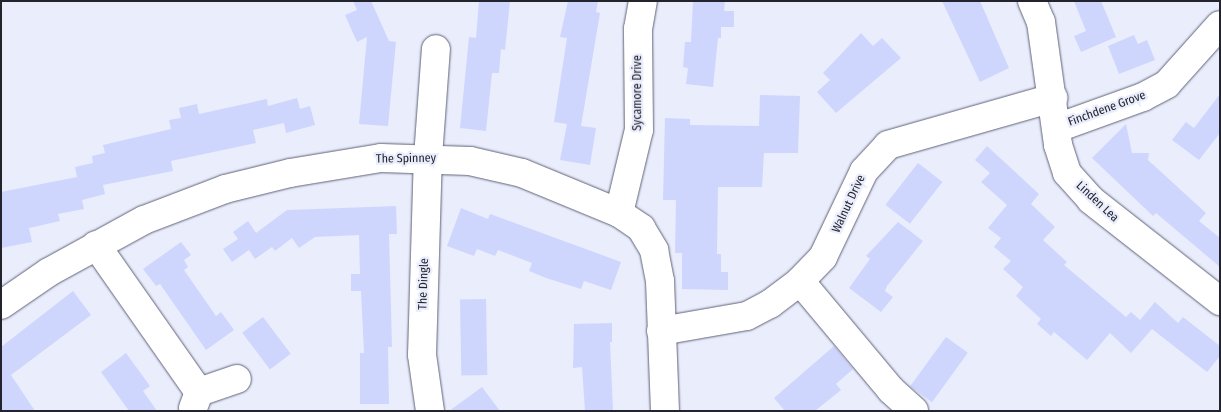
<!DOCTYPE html>
<style>
body{margin:0}
#map{position:relative;width:1221px;height:412px;overflow:hidden;background:#eaedfc;font-family:"Fira Sans Condensed",sans-serif}
div>[style]{position:absolute}
.building>*{inset:0;background:#cfd6fd;transform-origin:0 0}
.roads{filter:drop-shadow(0 0 1px #5f6278) drop-shadow(0 0 1px #5f6278)}
.minor>*{height:28px;margin:-14px;padding:0 14px;transform-origin:14px;border-radius:14px;background:#fff}
span{translate:-50% -50%;white-space:nowrap;text-align:center;line-height:1.15;-webkit-text-stroke:4.5px #eaedfc;paint-order:stroke}
.street-label{font-size:12px;color:#22232d}
.frame{position:absolute;inset:0;border:2px solid #22232d;pointer-events:none}
</style>
<div id="map">
<div class="building">
<i style="clip-path:polygon(353px 1px,371px 1px,389px 41px,396px 42px,388px 126px,359px 124px,367px 37px,357px 42px,345px 15px,357px 10px)"></i>
<i style="clip-path:polygon(479px 1px,510px 1px,505px 50px,501px 49px,499px 73px,492px 73px,486px 131px,460px 128px,469px 37px,476px 38px)"></i>
<i style="clip-path:polygon(568px 1px,598px 1px,596px 12px,600px 13px,581px 126px,596px 128px,590px 165px,560px 160px,567px 124px,554px 122px,567px 38px,560px 37px)"></i>
<i style="clip-path:polygon(693px 1px,725px 1px,724px 11px,734px 11px,734px 27px,721px 27px,721px 38px,718px 38px,713px 87px,686px 84px,688px 68px,683px 67px,685px 42px,691px 42px)"></i>
<i style="clip-path:polygon(942px 1px,980px 1px,1009px 68px,980px 82px)"></i>
<i style="clip-path:polygon(1074px 1px,1101px 1px,1116px 37px,1081px 52px,1074px 36px,1086px 31px)"></i>
<i style="clip-path:polygon(861px 33px,873px 46px,882px 38px,901px 58px,836px 113px,817px 92px,830px 80px,823px 73px)"></i>
<i style="clip-path:polygon(1134px 35px,1138px 44px,1147px 40px,1155px 60px,1119px 74px,1108px 46px)"></i>
<i style="clip-path:polygon(1220px 94px,1220px 133px,1199px 160px,1172px 140px,1186px 122px,1194px 128px)"></i>
<i style="clip-path:polygon(760px 95px,800px 96px,798px 153px,764px 153px,762px 187px,718px 187px,717px 254px,721px 254px,721px 272px,728px 272px,728px 290px,682px 289px,682px 253px,675px 253px,676px 200px,663px 200px,665px 118px,690px 119px,690px 125px,759px 126px)"></i>
<i style="clip-path:polygon(297px 98px,300px 109px,310px 106px,315px 125px,286px 133px,284px 123px,253px 130px,256px 143px,171px 161px,173px 171px,103px 185px,105px 194px,82px 200px,84px 209px,58px 214px,60px 221px,29px 228px,32px 242px,1px 248px,1px 192px,77px 177px,75px 167px,93px 163px,92px 156px,105px 153px,103px 145px,171px 129px,169px 120px,181px 118px,179px 108px,197px 104px,199px 114px,267px 99px,268px 106px)"></i>
<i style="clip-path:polygon(1126px 124px,1132px 153px,1149px 153px,1148px 160px,1206px 213px,1199px 221px,1220px 238px,1220px 267px,1156px 213px,1153px 216px,1092px 158px)"></i>
<i style="clip-path:polygon(987px 146px,1039px 194px,1031px 204px,1055px 227px,1043px 240px,1067px 262px,1064px 265px,1126px 317px,1131px 312px,1140px 320px,1155px 302px,1178px 323px,1183px 317px,1220px 346px,1220px 356px,1207px 372px,1152px 329px,1131px 353px,1110px 333px,1087px 360px,1054px 332px,1051px 336px,1037px 324px,1041px 319px,1016px 296px,1023px 287px,1003px 269px,1011px 261px,994px 247px,1001px 238px,988px 228px,1007px 205px,981px 182px,990px 173px,975px 160px)"></i>
<i style="left:918px;top:163px;width:31px;height:53px;rotate:38deg"></i>
<i style="clip-path:polygon(396px 206px,397px 234px,389px 234px,392px 347px,388px 347px,389px 404px,360px 404px,360px 353px,364px 353px,361px 291px,351px 291px,351px 274px,360px 274px,359px 235px,315px 237px,299px 248px,292px 238px,275px 251px,272px 247px,255px 259px,249px 250px,232px 262px,223px 249px,238px 239px,233px 232px,248px 221px,256px 233px,287px 210px)"></i>
<i style="clip-path:polygon(461px 208px,488px 219px,490px 214px,621px 262px,611px 290px,584px 281px,581px 289px,546px 278px,529px 271px,532px 263px,498px 250px,495px 256px,477px 249px,474px 256px,447px 246px)"></i>
<i style="clip-path:polygon(898px 222px,923px 241px,887px 286px,885px 291px,893px 297px,881px 312px,849px 288px,870px 259px,866px 256px)"></i>
<i style="clip-path:polygon(181px 242px,191px 255px,184px 260px,188px 267px,184px 270px,216px 316px,221px 312px,234px 330px,206px 350px,160px 284px,156px 286px,143px 269px)"></i>
<i style="clip-path:polygon(73px 291px,91px 315px,11px 375px,35px 411px,1px 411px,1px 347px)"></i>
<i style="left:486px;top:299px;width:76px;height:26px;rotate:89deg"></i>
<i style="left:263px;top:317px;width:46px;height:26px;rotate:53deg"></i>
<i style="clip-path:polygon(612px 323px,612px 342px,610px 342px,613px 411px,585px 411px,582px 367px,573px 368px,574px 324px)"></i>
<i style="left:946px;top:337px;width:27px;height:61px;rotate:36deg"></i>
<i style="clip-path:polygon(834px 346px,853px 369px,836px 384px,841px 390px,815px 411px,785px 411px,774px 398px)"></i>
<i style="clip-path:polygon(126px 353px,150px 386px,143px 391px,157px 411px,129px 411px,101px 372px)"></i>
<i style="clip-path:polygon(482px 387px,500px 411px,449px 411px)"></i>
</div>
<div class="roads">
<div class="minor">
<i style="left:1032px;top:1px;width:23px;rotate:67deg"></i>
<i style="left:1041px;top:22px;width:124px;rotate:82.1deg"></i>
<i style="left:1058px;top:145px;width:29px;rotate:72deg"></i>
<i style="left:1067px;top:173px;width:36px;rotate:48deg"></i>
<i style="left:1091px;top:200px;width:164px;rotate:38.1deg"></i>
<i style="left:1057px;top:128px;width:91px;rotate:-19.8deg"></i>
<i style="left:1143px;top:97px;width:27px;rotate:-28deg"></i>
<i style="left:1167px;top:84px;width:79px;rotate:-48.1deg"></i>
<i style="left:619px;top:213px;width:85px;rotate:-76.5deg"></i>
<i style="left:639px;top:130px;width:101px;rotate:-90.6deg"></i>
<i style="left:638px;top:29px;width:28px;rotate:-80deg"></i>
<i style="left:96px;top:245px;width:179px;rotate:55deg"></i>
<i style="left:800px;top:281px;width:142px;rotate:50.1deg"></i>
<i style="left:891px;top:390px;width:31px;rotate:42deg"></i>
<i style="left:1px;top:305px;width:58px;rotate:-34.5deg"></i>
<i style="left:49px;top:272px;width:108px;rotate:-28.7deg"></i>
<i style="left:144px;top:220px;width:87px;rotate:-20.9deg"></i>
<i style="left:225px;top:189px;width:67px;rotate:-13.8deg"></i>
<i style="left:290px;top:173px;width:92px;rotate:-9.4deg"></i>
<i style="left:381px;top:158px;width:89px;rotate:1.9deg"></i>
<i style="left:470px;top:161px;width:53px;rotate:13deg"></i>
<i style="left:522px;top:173px;width:105px;rotate:22.4deg"></i>
<i style="left:619px;top:213px;width:27px;rotate:34deg"></i>
<i style="left:641px;top:228px;width:26px;rotate:59deg"></i>
<i style="left:654px;top:250px;width:32px;rotate:79deg"></i>
<i style="left:660px;top:281px;width:130px;rotate:87.8deg"></i>
<i style="left:661px;top:331px;width:87px;rotate:-9.9deg"></i>
<i style="left:747px;top:316px;width:26px;rotate:-28deg"></i>
<i style="left:770px;top:304px;width:38px;rotate:-37deg"></i>
<i style="left:800px;top:281px;width:33px;rotate:-46deg"></i>
<i style="left:823px;top:257px;width:95px;rotate:-64.5deg"></i>
<i style="left:864px;top:171px;width:35px;rotate:-47deg"></i>
<i style="left:888px;top:145px;width:172px;rotate:-15.9deg"></i>
<i style="left:193px;top:408px;width:17px;rotate:-69deg"></i>
<i style="left:199px;top:392px;width:40px;rotate:-18.9deg"></i>
<i style="left:430px;top:411px;width:57px;rotate:-98.1deg"></i>
<i style="left:422px;top:355px;width:198px;rotate:-88.3deg"></i>
<i style="left:428px;top:157px;width:108px;rotate:-85.8deg"></i>
</div>
</div>
<div class="street-label">
<span style="left:638px;top:93px;rotate:-90deg">Sycamore Drive</span>
<span style="left:1107px;top:109px;rotate:-20deg">Finchdene Grove</span>
<span style="left:406px;top:159px;rotate:-1deg">The Spinney</span>
<span style="left:1097px;top:202px;rotate:43deg">Linden Lea</span>
<span style="left:849px;top:204px;rotate:-65deg">Walnut Drive</span>
<span style="left:424px;top:284px;rotate:-88deg">The Dingle</span>
</div>
<div class="frame"></div>
</div>
